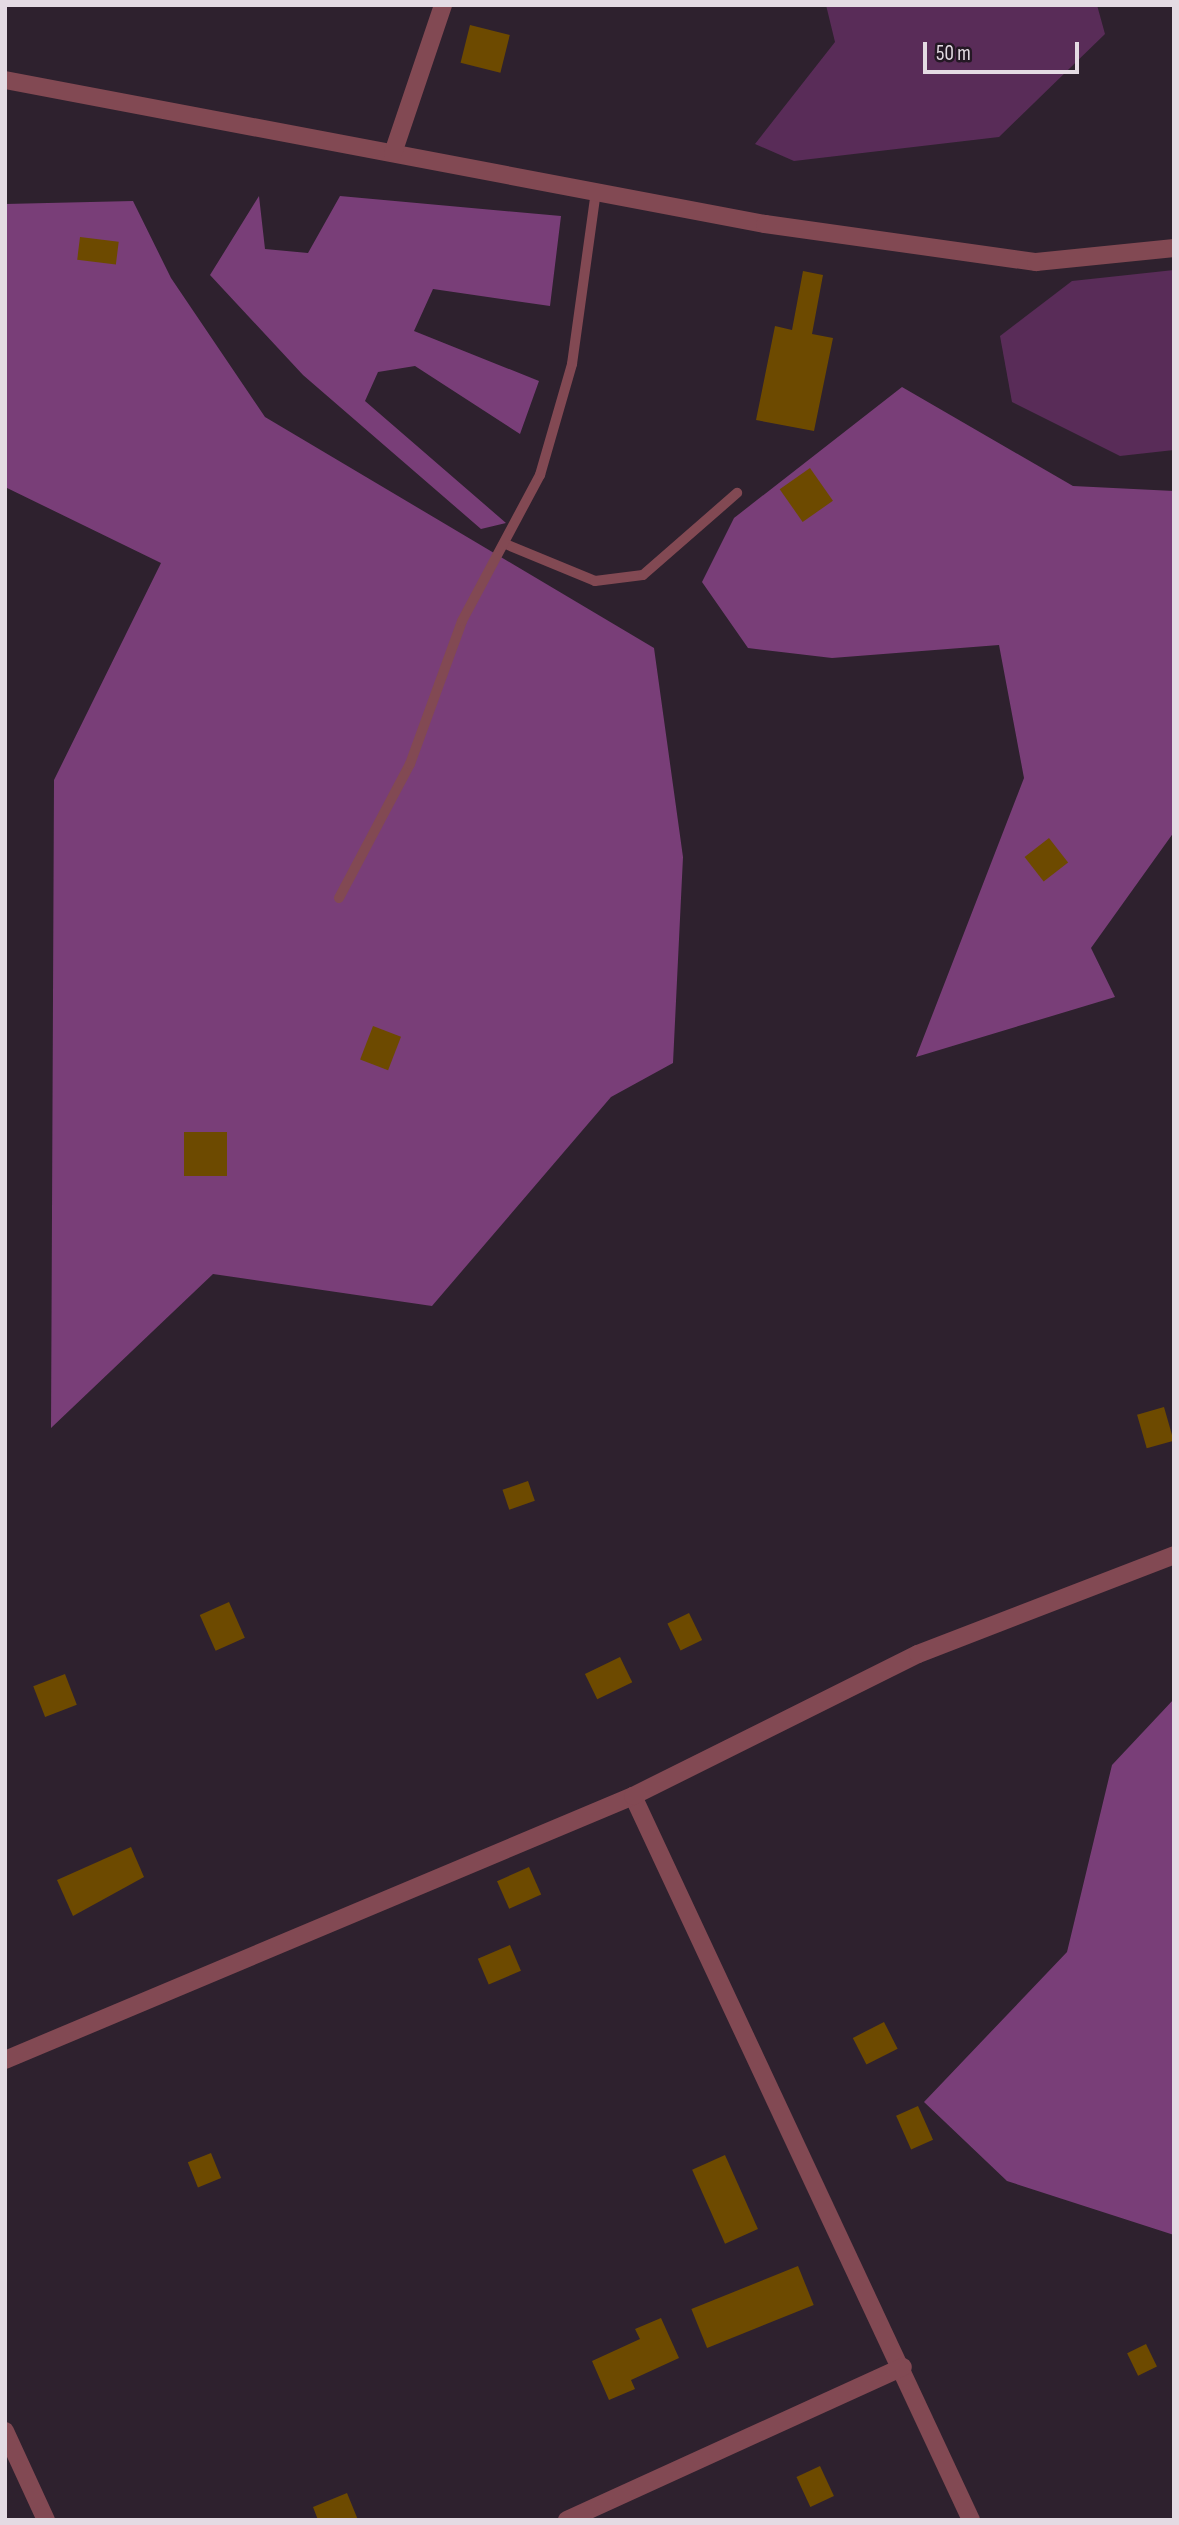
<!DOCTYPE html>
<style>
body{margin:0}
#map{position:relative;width:1179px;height:2525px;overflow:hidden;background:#2e212e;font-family:"Sofia Sans Condensed",sans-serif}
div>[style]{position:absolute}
.green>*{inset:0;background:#592c58}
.forest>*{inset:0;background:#793e78}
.building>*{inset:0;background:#6d4a00;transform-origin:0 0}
.service>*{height:10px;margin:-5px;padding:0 5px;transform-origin:5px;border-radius:5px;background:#824953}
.minor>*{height:18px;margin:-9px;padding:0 9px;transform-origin:9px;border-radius:9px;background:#824953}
span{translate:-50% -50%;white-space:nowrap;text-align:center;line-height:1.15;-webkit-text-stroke:7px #241824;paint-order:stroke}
.frame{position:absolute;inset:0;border:7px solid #e4dbe3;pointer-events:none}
.scale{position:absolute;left:923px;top:42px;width:156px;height:32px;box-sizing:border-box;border:4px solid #e4dbe3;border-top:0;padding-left:9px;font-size:21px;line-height:24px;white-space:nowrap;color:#e4dbe3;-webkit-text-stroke:5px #241824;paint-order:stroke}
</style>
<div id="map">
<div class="green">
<i style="clip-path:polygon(826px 5px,1097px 5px,1105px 34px,999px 137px,794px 161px,755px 144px,835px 42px)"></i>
<i style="clip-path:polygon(1174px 270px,1174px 450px,1120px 456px,1012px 402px,1000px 336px,1072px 281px)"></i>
</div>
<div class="forest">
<i style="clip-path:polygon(259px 196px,265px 249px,308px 253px,340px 196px,561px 216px,550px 306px,433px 289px,414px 331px,539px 381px,520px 434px,415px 366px,378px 372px,365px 401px,506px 523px,481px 529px,303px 375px,210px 275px)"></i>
<i style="clip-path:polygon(133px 201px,171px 278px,265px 417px,654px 648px,683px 857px,673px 1063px,611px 1097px,432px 1306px,213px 1274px,51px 1428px,54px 780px,161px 563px,5px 487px,5px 204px)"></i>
<i style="clip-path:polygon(902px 387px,1073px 486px,1174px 491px,1174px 832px,1091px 948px,1115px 997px,916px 1057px,1024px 778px,999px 645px,832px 658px,748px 648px,702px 582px,734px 518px)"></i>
<i style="clip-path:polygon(1174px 1699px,1174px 2235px,1007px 2181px,924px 2102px,1067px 1952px,1112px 1765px)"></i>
</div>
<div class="building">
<i style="left:470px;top:25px;width:41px;height:39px;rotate:14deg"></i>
<i style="left:80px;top:237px;width:39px;height:23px;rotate:7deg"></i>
<i style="clip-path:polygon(803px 271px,823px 275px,812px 334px,833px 338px,814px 431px,756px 420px,775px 326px,792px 330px)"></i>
<i style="left:810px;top:468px;width:40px;height:37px;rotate:55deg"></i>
<i style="left:1049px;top:838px;width:31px;height:31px;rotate:52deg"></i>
<i style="left:373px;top:1026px;width:30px;height:36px;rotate:21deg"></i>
<i style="left:184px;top:1132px;width:43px;height:44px"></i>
<i style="left:1164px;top:1407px;width:35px;height:28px;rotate:74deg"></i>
<i style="left:528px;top:1481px;width:21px;height:27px;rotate:71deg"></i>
<i style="left:229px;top:1602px;width:39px;height:32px;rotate:66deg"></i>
<i style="left:689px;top:1613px;width:30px;height:24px;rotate:64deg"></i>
<i style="left:620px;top:1657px;width:28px;height:39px;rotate:64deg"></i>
<i style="left:65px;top:1674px;width:33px;height:34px;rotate:69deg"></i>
<i style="clip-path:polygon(131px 1847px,144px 1877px,73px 1916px,57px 1880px)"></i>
<i style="left:529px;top:1867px;width:30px;height:35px;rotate:66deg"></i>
<i style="left:510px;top:1945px;width:28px;height:35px;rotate:67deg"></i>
<i style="left:884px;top:2022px;width:30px;height:35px;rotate:63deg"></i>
<i style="left:918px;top:2106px;width:37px;height:24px;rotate:66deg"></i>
<i style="left:211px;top:2153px;width:27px;height:25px;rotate:68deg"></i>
<i style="left:725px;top:2155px;width:81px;height:36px;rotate:66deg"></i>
<i style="left:798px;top:2266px;width:42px;height:115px;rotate:68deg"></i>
<i style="clip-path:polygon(661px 2318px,679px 2358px,631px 2380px,635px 2389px,609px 2400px,592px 2361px,640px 2339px,635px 2329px)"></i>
<i style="left:1146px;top:2344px;width:25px;height:21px;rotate:64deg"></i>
<i style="left:820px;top:2466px;width:33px;height:26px;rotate:65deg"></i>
<i style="clip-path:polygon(347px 2493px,358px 2520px,318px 2520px,313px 2507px)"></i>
</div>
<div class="service">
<i style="left:508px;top:545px;width:94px;rotate:22.5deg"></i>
<i style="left:595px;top:581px;width:48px;rotate:-7.1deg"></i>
<i style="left:643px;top:575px;width:125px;rotate:-41.1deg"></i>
<i style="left:339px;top:898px;width:152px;rotate:-62.1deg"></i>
<i style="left:410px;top:764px;width:152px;rotate:-70deg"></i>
<i style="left:462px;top:621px;width:166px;rotate:-61.9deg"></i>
<i style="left:540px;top:475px;width:116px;rotate:-73.9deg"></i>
<i style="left:572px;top:364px;width:175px;rotate:-82.1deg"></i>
</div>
<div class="minor">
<i style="left:5px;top:80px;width:774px;rotate:10.73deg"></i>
<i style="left:765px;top:224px;width:274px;rotate:8deg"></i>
<i style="left:1036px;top:262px;width:139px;rotate:-5.8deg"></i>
<i style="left:393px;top:153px;width:156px;rotate:-71.3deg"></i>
<i style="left:633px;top:1796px;width:799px;rotate:64.97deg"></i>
<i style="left:5px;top:2060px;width:681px;rotate:-22.8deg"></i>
<i style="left:633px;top:1796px;width:318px;rotate:-26.5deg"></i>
<i style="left:918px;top:1654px;width:274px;rotate:-21.1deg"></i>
<i style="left:5px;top:2431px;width:98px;rotate:65.3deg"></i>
<i style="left:567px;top:2520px;width:369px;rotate:-24.5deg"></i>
</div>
<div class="frame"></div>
<div class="scale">50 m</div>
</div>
